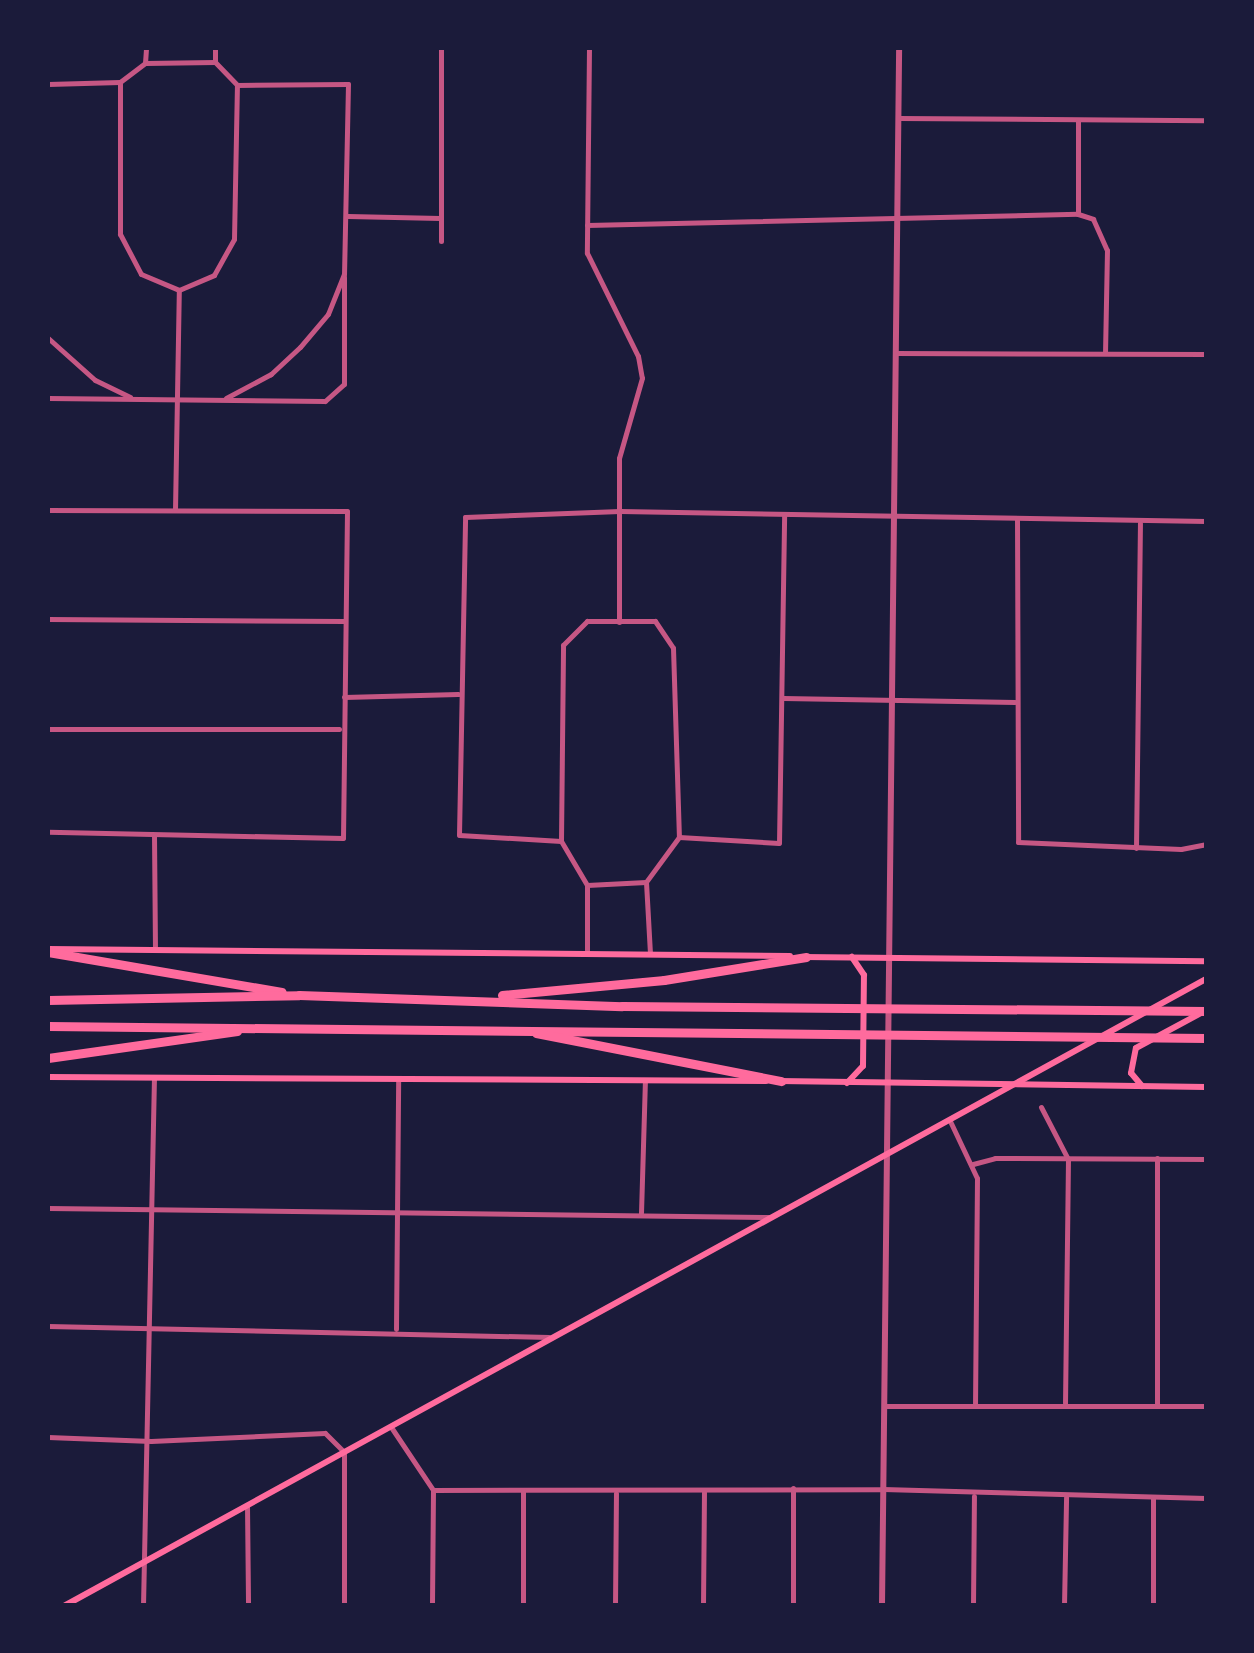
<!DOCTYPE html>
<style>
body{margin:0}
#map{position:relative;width:1254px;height:1653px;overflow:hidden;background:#1b1b3a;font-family:"PT Sans Narrow",sans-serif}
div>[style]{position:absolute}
.minor>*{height:5px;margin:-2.5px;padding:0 2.5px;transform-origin:2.5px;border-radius:2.5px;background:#c65784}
.tertiary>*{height:6px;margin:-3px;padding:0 3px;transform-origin:3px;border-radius:3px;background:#c65784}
.secondary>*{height:6px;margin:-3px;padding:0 3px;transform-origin:3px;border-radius:3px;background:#ff6b9d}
.motorway>*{height:9px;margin:-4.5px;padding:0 4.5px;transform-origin:4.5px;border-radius:4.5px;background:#ff6b9d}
span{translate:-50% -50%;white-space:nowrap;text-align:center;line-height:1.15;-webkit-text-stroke:10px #1b1b3a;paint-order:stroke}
.frame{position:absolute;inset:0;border:50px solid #1b1b3a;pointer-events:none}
</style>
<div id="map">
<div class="minor">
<i style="left:215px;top:48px;width:14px;rotate:90deg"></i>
<i style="left:441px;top:48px;width:193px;rotate:90deg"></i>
<i style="left:589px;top:48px;width:205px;rotate:90.6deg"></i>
<i style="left:587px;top:253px;width:115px;rotate:63.7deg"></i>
<i style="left:638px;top:356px;width:22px;rotate:80deg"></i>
<i style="left:642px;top:378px;width:83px;rotate:106deg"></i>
<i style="left:619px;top:458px;width:164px;rotate:90deg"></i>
<i style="left:1206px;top:48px;width:107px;rotate:90deg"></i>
<i style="left:145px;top:63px;width:15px;rotate:-86deg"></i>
<i style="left:120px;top:82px;width:152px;rotate:90deg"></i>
<i style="left:120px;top:234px;width:45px;rotate:62.3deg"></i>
<i style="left:141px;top:274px;width:41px;rotate:22.8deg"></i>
<i style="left:48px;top:84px;width:72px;rotate:-1.6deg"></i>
<i style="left:120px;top:82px;width:31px;rotate:-37deg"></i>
<i style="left:145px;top:63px;width:70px;rotate:-0.8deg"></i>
<i style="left:215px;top:62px;width:32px;rotate:46deg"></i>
<i style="left:237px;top:85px;width:111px;rotate:-0.5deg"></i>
<i style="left:348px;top:84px;width:190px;rotate:91.2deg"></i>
<i style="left:344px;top:274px;width:43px;rotate:111.8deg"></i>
<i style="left:328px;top:314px;width:43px;rotate:130.3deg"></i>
<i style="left:300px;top:347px;width:40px;rotate:137deg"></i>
<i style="left:271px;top:374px;width:51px;rotate:151.9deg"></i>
<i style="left:898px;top:118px;width:308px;rotate:0.4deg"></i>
<i style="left:1078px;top:121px;width:93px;rotate:90deg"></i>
<i style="left:1078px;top:214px;width:16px;rotate:18deg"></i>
<i style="left:1093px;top:219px;width:34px;rotate:66deg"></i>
<i style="left:1107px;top:250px;width:103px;rotate:91.1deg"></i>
<i style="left:348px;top:216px;width:92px;rotate:1.2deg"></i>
<i style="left:587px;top:225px;width:491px;rotate:-1.3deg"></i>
<i style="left:179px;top:290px;width:38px;rotate:-23deg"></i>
<i style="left:214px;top:275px;width:41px;rotate:-60.9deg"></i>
<i style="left:234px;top:239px;width:154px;rotate:-88.9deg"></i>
<i style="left:48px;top:338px;width:63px;rotate:41.8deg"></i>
<i style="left:95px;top:380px;width:39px;rotate:26deg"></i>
<i style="left:895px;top:353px;width:311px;rotate:0.2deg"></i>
<i style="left:48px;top:398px;width:277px;rotate:0.6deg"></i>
<i style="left:325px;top:401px;width:25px;rotate:-42deg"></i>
<i style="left:344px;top:384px;width:107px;rotate:-90deg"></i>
<i style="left:48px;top:510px;width:299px;rotate:0.2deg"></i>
<i style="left:347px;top:511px;width:327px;rotate:90.7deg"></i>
<i style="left:343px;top:838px;width:295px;rotate:-178.8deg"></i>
<i style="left:175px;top:510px;width:220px;rotate:-89deg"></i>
<i style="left:1017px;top:519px;width:323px;rotate:89.8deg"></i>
<i style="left:1018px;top:842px;width:163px;rotate:2.5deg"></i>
<i style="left:1181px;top:849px;width:25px;rotate:-11deg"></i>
<i style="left:48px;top:619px;width:296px;rotate:0.4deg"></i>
<i style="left:344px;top:697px;width:114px;rotate:-1.5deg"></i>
<i style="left:783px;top:698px;width:232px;rotate:1deg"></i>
<i style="left:48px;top:729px;width:291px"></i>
<i style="left:154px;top:835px;width:114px;rotate:89.5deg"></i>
<i style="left:679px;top:837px;width:100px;rotate:3.4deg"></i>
<i style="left:779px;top:843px;width:328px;rotate:-89.1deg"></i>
<i style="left:561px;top:841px;width:102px;rotate:-176.6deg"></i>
<i style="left:459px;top:835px;width:318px;rotate:-88.9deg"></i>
<i style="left:465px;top:517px;width:155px;rotate:-2.2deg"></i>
<i style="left:620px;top:511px;width:586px;rotate:0.98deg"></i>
<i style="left:1136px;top:848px;width:325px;rotate:-89.3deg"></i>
<i style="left:587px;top:885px;width:59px;rotate:-2.9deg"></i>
<i style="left:587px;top:952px;width:67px;rotate:-90deg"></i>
<i style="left:587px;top:885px;width:51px;rotate:-120.6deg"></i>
<i style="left:561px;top:841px;width:196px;rotate:-89.4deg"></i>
<i style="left:563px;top:645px;width:34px;rotate:-45deg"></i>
<i style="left:587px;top:621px;width:68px"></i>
<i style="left:655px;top:621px;width:32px;rotate:56deg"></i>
<i style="left:673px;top:648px;width:189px;rotate:88.2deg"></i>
<i style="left:679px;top:837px;width:56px;rotate:126.3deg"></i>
<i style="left:646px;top:882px;width:71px;rotate:86.8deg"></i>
<i style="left:1041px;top:1107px;width:59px;rotate:62.6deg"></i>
<i style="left:1068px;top:1159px;width:244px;rotate:90.7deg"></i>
<i style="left:950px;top:1121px;width:63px;rotate:64.7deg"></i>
<i style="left:977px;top:1178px;width:227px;rotate:90.5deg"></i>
<i style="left:1157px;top:1158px;width:247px;rotate:90deg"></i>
<i style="left:973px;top:1164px;width:23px;rotate:-15deg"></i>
<i style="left:995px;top:1158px;width:211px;rotate:0.3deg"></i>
<i style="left:48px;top:1208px;width:721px;rotate:0.72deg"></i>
<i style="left:641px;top:1213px;width:132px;rotate:-88.3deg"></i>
<i style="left:48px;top:1326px;width:501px;rotate:1.26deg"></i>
<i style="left:396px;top:1329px;width:250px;rotate:-89.5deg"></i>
<i style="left:884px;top:1406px;width:322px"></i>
<i style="left:391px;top:1427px;width:76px;rotate:56.3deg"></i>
<i style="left:433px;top:1490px;width:116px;rotate:90.5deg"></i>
<i style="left:48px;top:1437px;width:103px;rotate:2.2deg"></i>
<i style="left:151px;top:1441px;width:174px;rotate:-2.6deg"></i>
<i style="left:325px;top:1433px;width:27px;rotate:45deg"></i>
<i style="left:344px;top:1452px;width:154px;rotate:90deg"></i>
<i style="left:793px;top:1488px;width:118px;rotate:90deg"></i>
<i style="left:433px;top:1490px;width:450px;rotate:-0.1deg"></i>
<i style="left:883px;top:1489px;width:323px;rotate:1.6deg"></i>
<i style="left:247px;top:1505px;width:101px;rotate:89.4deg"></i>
<i style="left:143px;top:1606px;width:528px;rotate:-88.81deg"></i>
<i style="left:523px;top:1606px;width:115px;rotate:-90deg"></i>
<i style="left:615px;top:1606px;width:113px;rotate:-89.5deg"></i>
<i style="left:703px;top:1606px;width:114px;rotate:-89.5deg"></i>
<i style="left:973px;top:1606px;width:110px;rotate:-89.5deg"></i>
<i style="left:1064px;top:1606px;width:109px;rotate:-88.9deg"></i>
<i style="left:1153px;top:1606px;width:108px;rotate:-90deg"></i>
</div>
<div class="tertiary">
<i style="left:882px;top:1606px;width:1558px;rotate:-89.37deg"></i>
</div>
<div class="secondary">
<i style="left:48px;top:949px;width:742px;rotate:0.54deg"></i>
<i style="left:803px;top:957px;width:403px;rotate:0.6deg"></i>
<i style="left:48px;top:1077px;width:718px;rotate:0.32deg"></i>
<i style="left:779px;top:1081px;width:427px;rotate:0.8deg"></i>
<i style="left:847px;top:1083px;width:23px;rotate:-47deg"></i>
<i style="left:863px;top:1066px;width:91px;rotate:-89.4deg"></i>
<i style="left:864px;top:975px;width:22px;rotate:-124deg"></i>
<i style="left:1142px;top:1086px;width:17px;rotate:-130deg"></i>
<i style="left:1131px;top:1073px;width:25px;rotate:-79deg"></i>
<i style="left:1136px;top:1048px;width:74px;rotate:-28.3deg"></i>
<i style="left:64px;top:1606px;width:1303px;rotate:-28.77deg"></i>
</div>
<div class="motorway">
<i style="left:48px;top:952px;width:237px;rotate:9.7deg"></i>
<i style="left:502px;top:995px;width:163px;rotate:-5.3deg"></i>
<i style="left:664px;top:980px;width:144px;rotate:-9.2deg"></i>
<i style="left:48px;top:1000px;width:251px;rotate:-1.1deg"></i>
<i style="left:299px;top:995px;width:323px;rotate:2deg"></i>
<i style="left:622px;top:1006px;width:584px;rotate:0.49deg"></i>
<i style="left:48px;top:1026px;width:1158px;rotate:0.59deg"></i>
<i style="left:536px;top:1033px;width:250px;rotate:11.1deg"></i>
<i style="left:48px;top:1058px;width:191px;rotate:-8.1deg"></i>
</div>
<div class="frame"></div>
</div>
